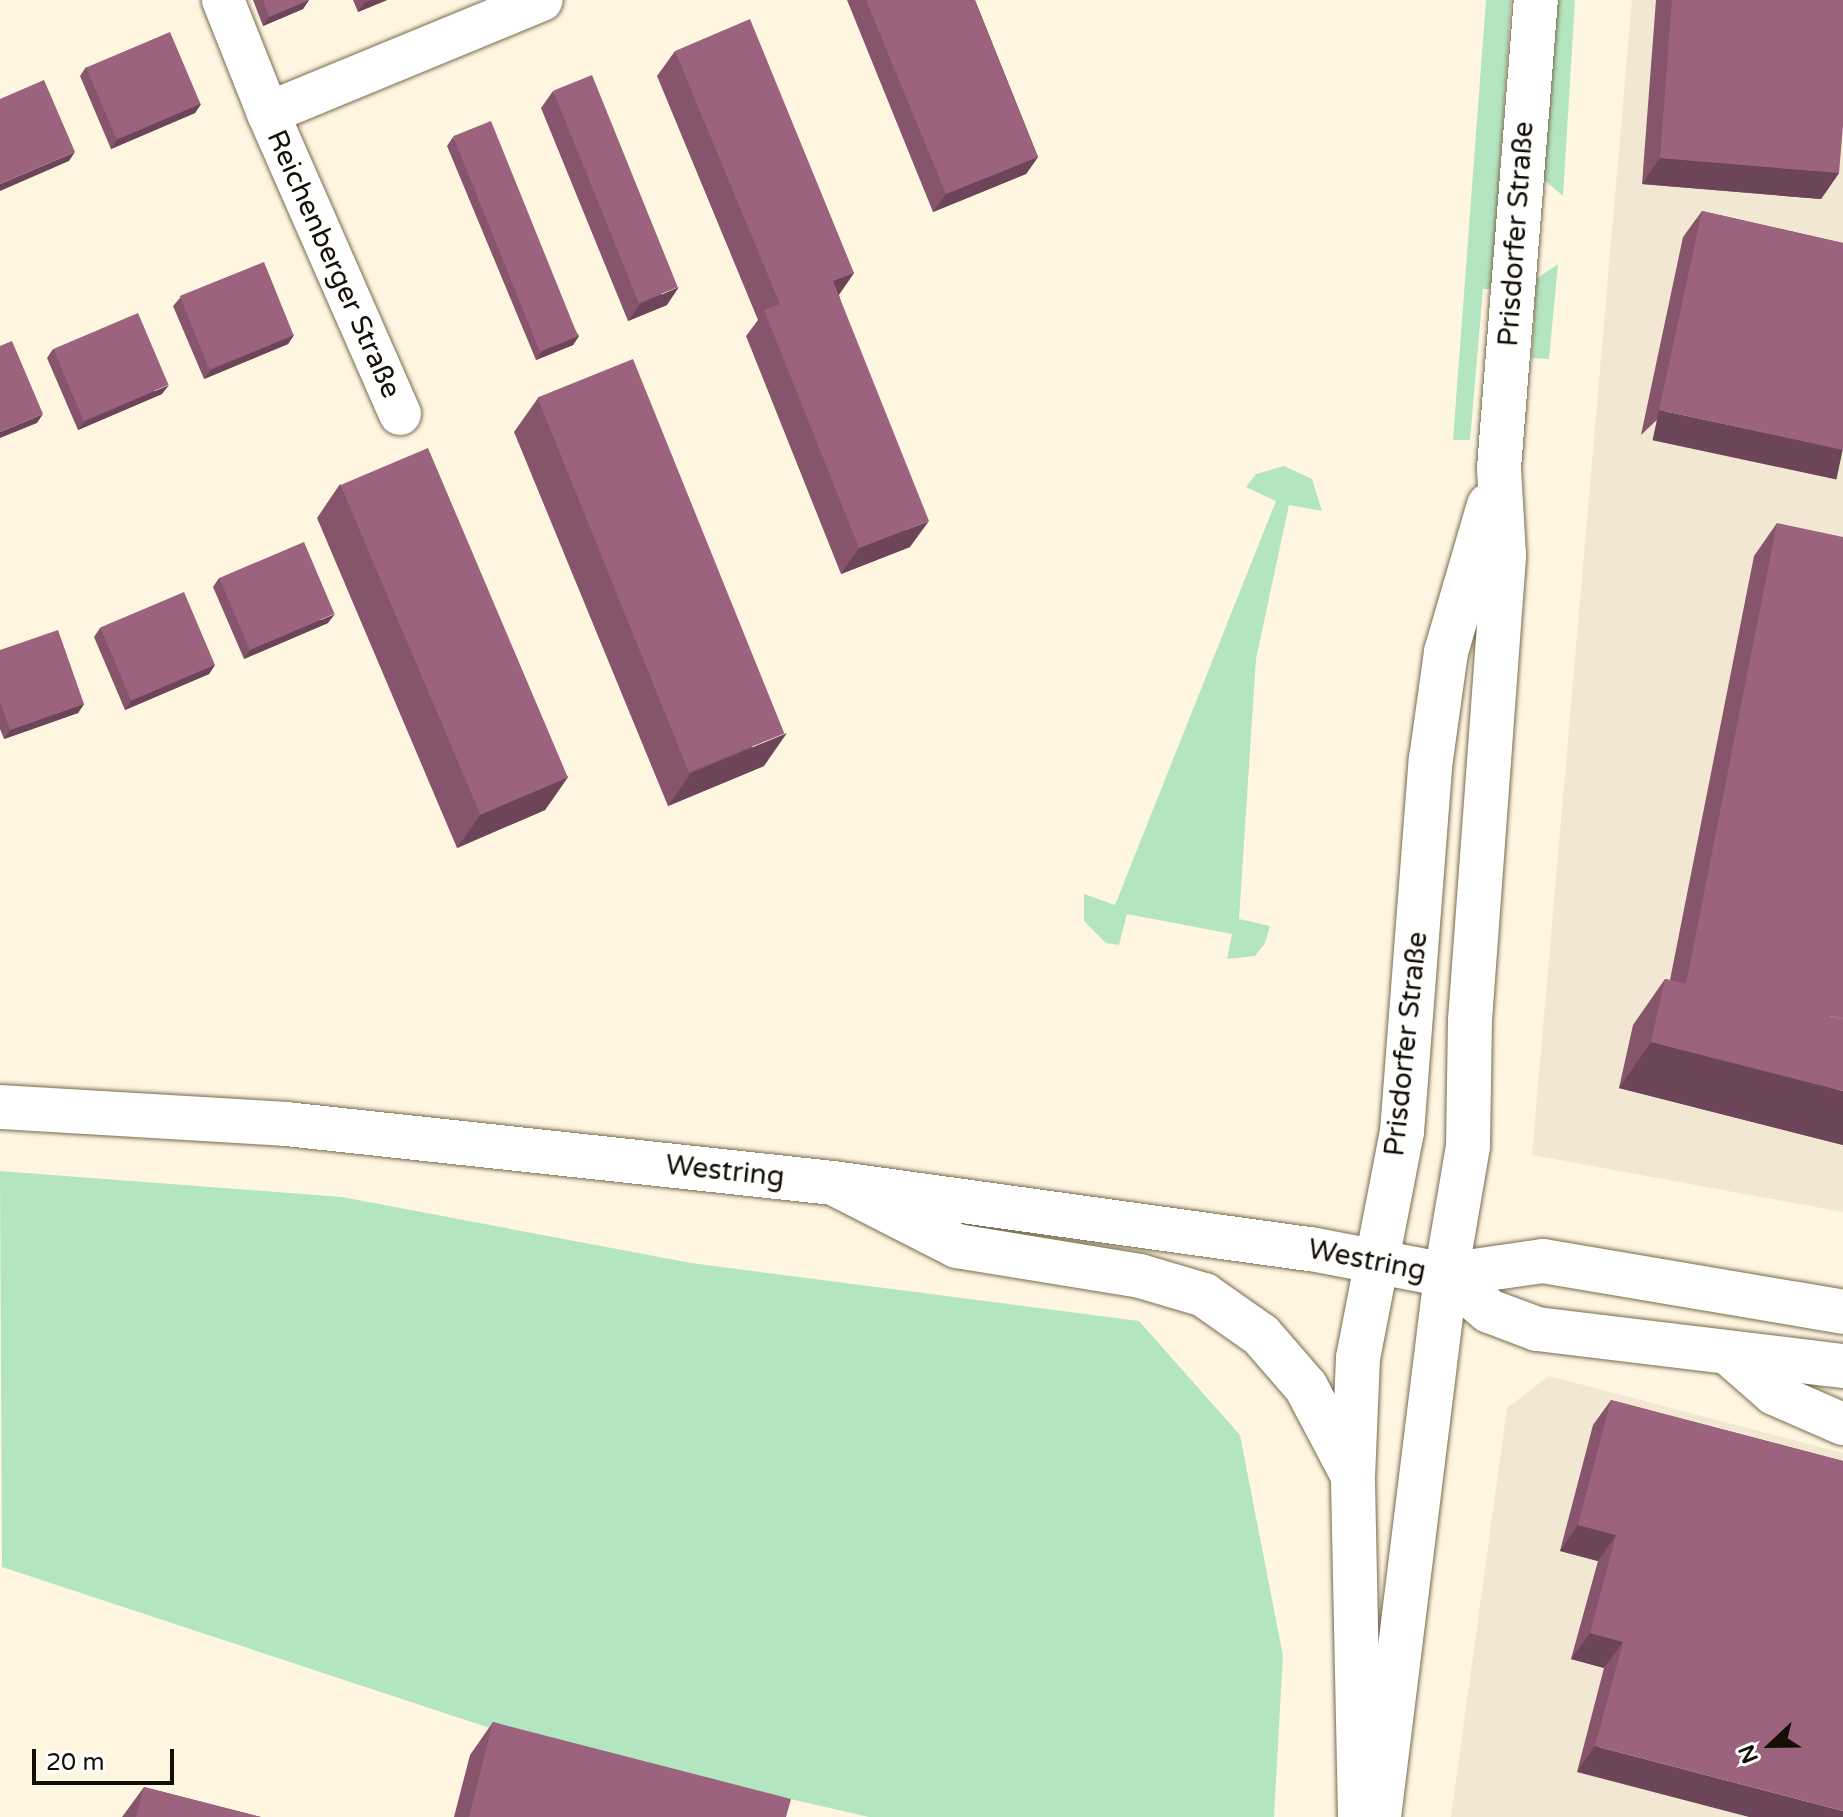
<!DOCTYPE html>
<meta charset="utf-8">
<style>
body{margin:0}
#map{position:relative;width:1843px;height:1817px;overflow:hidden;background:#fff6e2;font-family:"Varela Round",sans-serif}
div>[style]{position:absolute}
.industrial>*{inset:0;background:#f1e7d2}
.green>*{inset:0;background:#b4e5c1}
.roads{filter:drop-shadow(0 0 2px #786b4d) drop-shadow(0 0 2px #786b4d)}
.minor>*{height:42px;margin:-21px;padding:0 21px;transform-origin:21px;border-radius:21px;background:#fff}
.secondary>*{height:44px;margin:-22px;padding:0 22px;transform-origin:22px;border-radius:22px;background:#fff}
.primary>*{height:44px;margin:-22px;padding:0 22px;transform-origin:22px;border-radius:22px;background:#fff}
.wall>*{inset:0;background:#86556c}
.shaded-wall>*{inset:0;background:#6d4558;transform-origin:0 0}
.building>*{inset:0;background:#9c637e;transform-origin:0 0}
span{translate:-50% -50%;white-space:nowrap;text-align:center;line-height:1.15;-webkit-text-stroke:6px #fff;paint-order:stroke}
.street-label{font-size:28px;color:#140f04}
.north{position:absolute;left:1731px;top:1705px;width:80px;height:80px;-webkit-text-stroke:6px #fff;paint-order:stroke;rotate:248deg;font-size:22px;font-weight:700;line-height:32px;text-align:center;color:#140f04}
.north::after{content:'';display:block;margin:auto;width:28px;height:36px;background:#140f04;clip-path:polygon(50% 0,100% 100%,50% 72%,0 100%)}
.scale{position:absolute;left:32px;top:1749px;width:142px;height:36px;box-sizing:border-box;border:4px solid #140f04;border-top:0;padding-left:10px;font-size:24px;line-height:28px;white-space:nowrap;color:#140f04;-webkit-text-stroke:6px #fff;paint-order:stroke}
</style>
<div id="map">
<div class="industrial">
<i style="clip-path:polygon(1632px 0,1843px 0,1843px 1212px,1532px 1155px)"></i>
<i style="clip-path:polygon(1549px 1376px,1843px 1453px,1843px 1817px,1451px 1817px,1507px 1408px)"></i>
</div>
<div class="green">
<i style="clip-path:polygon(1486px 0,1511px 0,1492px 289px,1483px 289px,1470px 440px,1453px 440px)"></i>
<i style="clip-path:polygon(1558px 0,1575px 0,1563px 196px,1543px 179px)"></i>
<i style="clip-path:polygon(1558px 264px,1549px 359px,1532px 358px,1536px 279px)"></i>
<i style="clip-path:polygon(1284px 466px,1312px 479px,1322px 511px,1289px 505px,1256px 659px,1239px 919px,1270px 926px,1265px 943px,1255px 956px,1227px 959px,1232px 934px,1127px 914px,1119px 945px,1106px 943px,1084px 921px,1084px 894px,1115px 905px,1276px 501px,1246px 487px,1256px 474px)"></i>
<i style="clip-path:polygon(0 1171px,342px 1197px,691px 1263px,1139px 1321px,1240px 1435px,1283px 1656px,1274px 1817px,869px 1817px,508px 1734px,2px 1567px)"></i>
</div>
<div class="roads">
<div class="minor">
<i style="left:223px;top:0;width:122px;rotate:68.3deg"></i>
<i style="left:400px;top:414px;width:329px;rotate:-113.7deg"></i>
<i style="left:268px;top:113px;width:296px;rotate:-22.4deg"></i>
<i style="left:1726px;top:1352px;width:64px;rotate:41.2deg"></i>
<i style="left:1774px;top:1394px;width:75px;rotate:23.5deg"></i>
</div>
<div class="secondary">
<i style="left:839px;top:1186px;width:132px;rotate:27deg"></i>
<i style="left:957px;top:1246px;width:185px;rotate:9.3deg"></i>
<i style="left:1140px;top:1276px;width:67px;rotate:16.5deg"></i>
<i style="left:1204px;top:1295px;width:70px;rotate:35.1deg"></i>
<i style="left:1261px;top:1335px;width:69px;rotate:49.1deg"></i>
<i style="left:1306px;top:1387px;width:96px;rotate:62.1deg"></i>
<i style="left:1360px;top:1816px;width:339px;rotate:-91.2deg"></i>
<i style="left:1353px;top:1477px;width:119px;rotate:-87.6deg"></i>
<i style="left:1358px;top:1358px;width:230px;rotate:-79deg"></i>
<i style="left:1402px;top:1132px;width:374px;rotate:-85.6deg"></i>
<i style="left:1431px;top:759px;width:108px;rotate:-82deg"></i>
<i style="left:1446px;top:652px;width:153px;rotate:-73.7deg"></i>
<i style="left:1379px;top:1817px;width:546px;rotate:-82.95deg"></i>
<i style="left:1446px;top:1275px;width:131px;rotate:-80.3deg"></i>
<i style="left:1468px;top:1146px;width:126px;rotate:-89.1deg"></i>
<i style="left:1470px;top:1020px;width:466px;rotate:-85.8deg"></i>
<i style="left:1504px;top:555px;width:87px;rotate:-93.3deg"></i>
<i style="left:1499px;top:468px;width:469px;rotate:-85.5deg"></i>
</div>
<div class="primary">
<i style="left:0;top:1107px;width:287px;rotate:3.4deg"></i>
<i style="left:286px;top:1124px;width:550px;rotate:6.16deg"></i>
<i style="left:833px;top:1183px;width:483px;rotate:7.9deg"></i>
<i style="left:1311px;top:1249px;width:137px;rotate:10.9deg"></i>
<i style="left:1446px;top:1275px;width:98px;rotate:-8.2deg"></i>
<i style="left:1543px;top:1261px;width:304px;rotate:9.6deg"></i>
<i style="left:1446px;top:1275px;width:56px;rotate:39.9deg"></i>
<i style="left:1489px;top:1311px;width:51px;rotate:20.6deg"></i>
<i style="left:1537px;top:1329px;width:308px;rotate:6.9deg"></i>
</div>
</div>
<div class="wall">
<i style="clip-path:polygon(253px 0,309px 0,303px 9px,263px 26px)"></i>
<i style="clip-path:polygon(353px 0,387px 0,358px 12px)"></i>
<i style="clip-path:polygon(847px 0,975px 0,1038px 157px,1026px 174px,933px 212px)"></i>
<i style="clip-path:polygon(1656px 0,1843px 0,1839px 173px,1821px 199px,1642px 184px)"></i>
<i style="clip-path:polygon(675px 51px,854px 273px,839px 295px,910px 547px,841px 574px,746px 336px,758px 320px,657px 76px)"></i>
<i style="clip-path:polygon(86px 67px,201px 104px,195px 113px,111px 149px,80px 76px)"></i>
<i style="clip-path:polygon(553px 91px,667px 305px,628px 321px,541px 108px)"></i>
<i style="clip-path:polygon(453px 137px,579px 336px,573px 345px,536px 360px,447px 146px)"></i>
<i style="clip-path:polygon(1702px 211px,1843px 243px,1641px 435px,1683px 237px)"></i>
<i style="clip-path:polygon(180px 298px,294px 335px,288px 344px,204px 379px,173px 306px)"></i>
<i style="clip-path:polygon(53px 349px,162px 394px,78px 430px,47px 358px)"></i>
<i style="clip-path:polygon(538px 398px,764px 766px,668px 806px,514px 432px)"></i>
<i style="clip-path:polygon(340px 484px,568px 777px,545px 810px,457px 848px,317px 518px)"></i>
<i style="clip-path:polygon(1777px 523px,1843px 1145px,1619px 1088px,1633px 1025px,1665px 979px,1670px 980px,1754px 556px)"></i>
<i style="clip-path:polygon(219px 578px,328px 623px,244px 659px,213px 587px)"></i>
<i style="clip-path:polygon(100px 628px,215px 665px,209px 674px,125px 710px,94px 637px)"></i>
<i style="clip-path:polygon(0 650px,84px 704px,78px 713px,4px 739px,0 729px)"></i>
<i style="clip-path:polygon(1611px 1400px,1843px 1461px,1577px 1772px,1604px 1668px,1571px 1659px,1598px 1561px,1560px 1551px,1593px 1425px)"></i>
<i style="clip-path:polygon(493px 1722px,786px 1817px,454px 1817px,470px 1755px)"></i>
<i style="clip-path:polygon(144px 1787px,261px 1817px,122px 1817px)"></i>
</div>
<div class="shaded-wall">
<i style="clip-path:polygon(309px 0,303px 9px,263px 26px,269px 17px)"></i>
<i style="clip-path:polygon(371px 0,387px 0,358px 12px,364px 3px)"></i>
<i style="clip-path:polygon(201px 104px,195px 113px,111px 149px,117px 140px)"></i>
<i style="clip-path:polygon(75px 152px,69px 161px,0 191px,0 184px)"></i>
<i style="clip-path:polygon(1038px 157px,1026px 174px,933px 212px,946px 194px)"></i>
<i style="clip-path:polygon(1660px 158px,1839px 173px,1821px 199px,1642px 184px)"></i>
<i style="clip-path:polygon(854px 273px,836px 298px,833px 281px)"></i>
<i style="clip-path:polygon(679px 287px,667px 305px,628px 321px,640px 304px)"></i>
<i style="clip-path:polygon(294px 335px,288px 344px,204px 379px,211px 370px)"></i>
<i style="clip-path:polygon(579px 336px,573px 345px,536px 360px,542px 351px)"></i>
<i style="clip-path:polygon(169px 385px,162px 394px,78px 430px,84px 422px)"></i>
<i style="left:1659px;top:410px;width:188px;height:31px;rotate:12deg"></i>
<i style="clip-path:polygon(43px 414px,37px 423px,0 438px,0 432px)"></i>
<i style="clip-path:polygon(929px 521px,910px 547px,841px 574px,859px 548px)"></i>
<i style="clip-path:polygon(335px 614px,328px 623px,244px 659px,250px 650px)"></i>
<i style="clip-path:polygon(215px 665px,209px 674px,125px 710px,131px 701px)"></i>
<i style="clip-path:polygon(84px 704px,78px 713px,4px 739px,10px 730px)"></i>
<i style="clip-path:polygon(787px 733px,764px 766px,668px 806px,691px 773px)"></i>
<i style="clip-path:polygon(568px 777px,545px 810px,457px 848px,481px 814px)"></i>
<i style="clip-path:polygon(1651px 1042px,1843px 1091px,1843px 1145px,1619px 1088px)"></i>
<i style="clip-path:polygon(1578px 1525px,1616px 1535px,1598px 1561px,1560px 1551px)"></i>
<i style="clip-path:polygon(1590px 1633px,1623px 1642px,1604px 1668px,1571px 1659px)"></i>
<i style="clip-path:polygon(1595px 1746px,1843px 1811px,1843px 1817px,1749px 1817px,1577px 1772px)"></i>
</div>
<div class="building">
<i style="clip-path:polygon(263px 0,309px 0,269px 17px)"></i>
<i style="clip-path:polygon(866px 0,975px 0,1038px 157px,946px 194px)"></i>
<i style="clip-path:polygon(1672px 0,1843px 0,1843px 125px,1839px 173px,1660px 158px)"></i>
<i style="clip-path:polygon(750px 19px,854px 273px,833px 281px,929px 521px,859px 548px,764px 310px,780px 304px,675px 51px)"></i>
<i style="left:170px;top:32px;width:78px;height:91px;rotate:67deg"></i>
<i style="left:592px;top:75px;width:229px;height:42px;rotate:68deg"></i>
<i style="clip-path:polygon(44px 80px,75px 152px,0 184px,0 99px)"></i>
<i style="left:491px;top:121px;width:232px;height:41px;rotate:68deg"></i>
<i style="clip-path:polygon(1702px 211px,1843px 243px,1843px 450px,1659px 410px)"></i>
<i style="left:264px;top:262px;width:79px;height:91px;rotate:68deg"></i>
<i style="left:138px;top:313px;width:78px;height:92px;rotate:67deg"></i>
<i style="clip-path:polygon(12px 341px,43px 414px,0 432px,0 346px)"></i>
<i style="left:633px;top:359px;width:404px;height:103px;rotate:68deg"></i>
<i style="left:428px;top:448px;width:358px;height:95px;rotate:67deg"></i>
<i style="clip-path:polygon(1777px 523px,1843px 537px,1843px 1019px,1686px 984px)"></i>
<i style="left:304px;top:542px;width:78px;height:92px;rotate:67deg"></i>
<i style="left:184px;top:592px;width:79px;height:91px;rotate:67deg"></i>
<i style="clip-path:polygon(58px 630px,84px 704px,10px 730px,0 702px,0 650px)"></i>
<i style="clip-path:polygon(1665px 979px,1843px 1019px,1843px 1091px,1651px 1042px)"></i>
<i style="clip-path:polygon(1611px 1400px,1843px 1461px,1843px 1811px,1595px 1746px,1623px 1642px,1590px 1633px,1616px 1535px,1578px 1525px)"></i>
<i style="clip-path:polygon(493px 1722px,791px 1799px,786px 1817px,469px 1817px)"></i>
<i style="clip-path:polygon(144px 1787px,261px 1817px,136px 1817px)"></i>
</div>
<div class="street-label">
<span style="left:1516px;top:234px;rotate:-86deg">Prisdorfer Straße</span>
<span style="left:334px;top:264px;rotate:66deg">Reichenberger Straße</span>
<span style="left:1406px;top:1044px;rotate:-84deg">Prisdorfer Straße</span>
<span style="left:725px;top:1171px;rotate:6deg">Westring</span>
<span style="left:1367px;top:1260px;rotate:11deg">Westring</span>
</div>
<div class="north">N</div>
<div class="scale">20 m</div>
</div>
